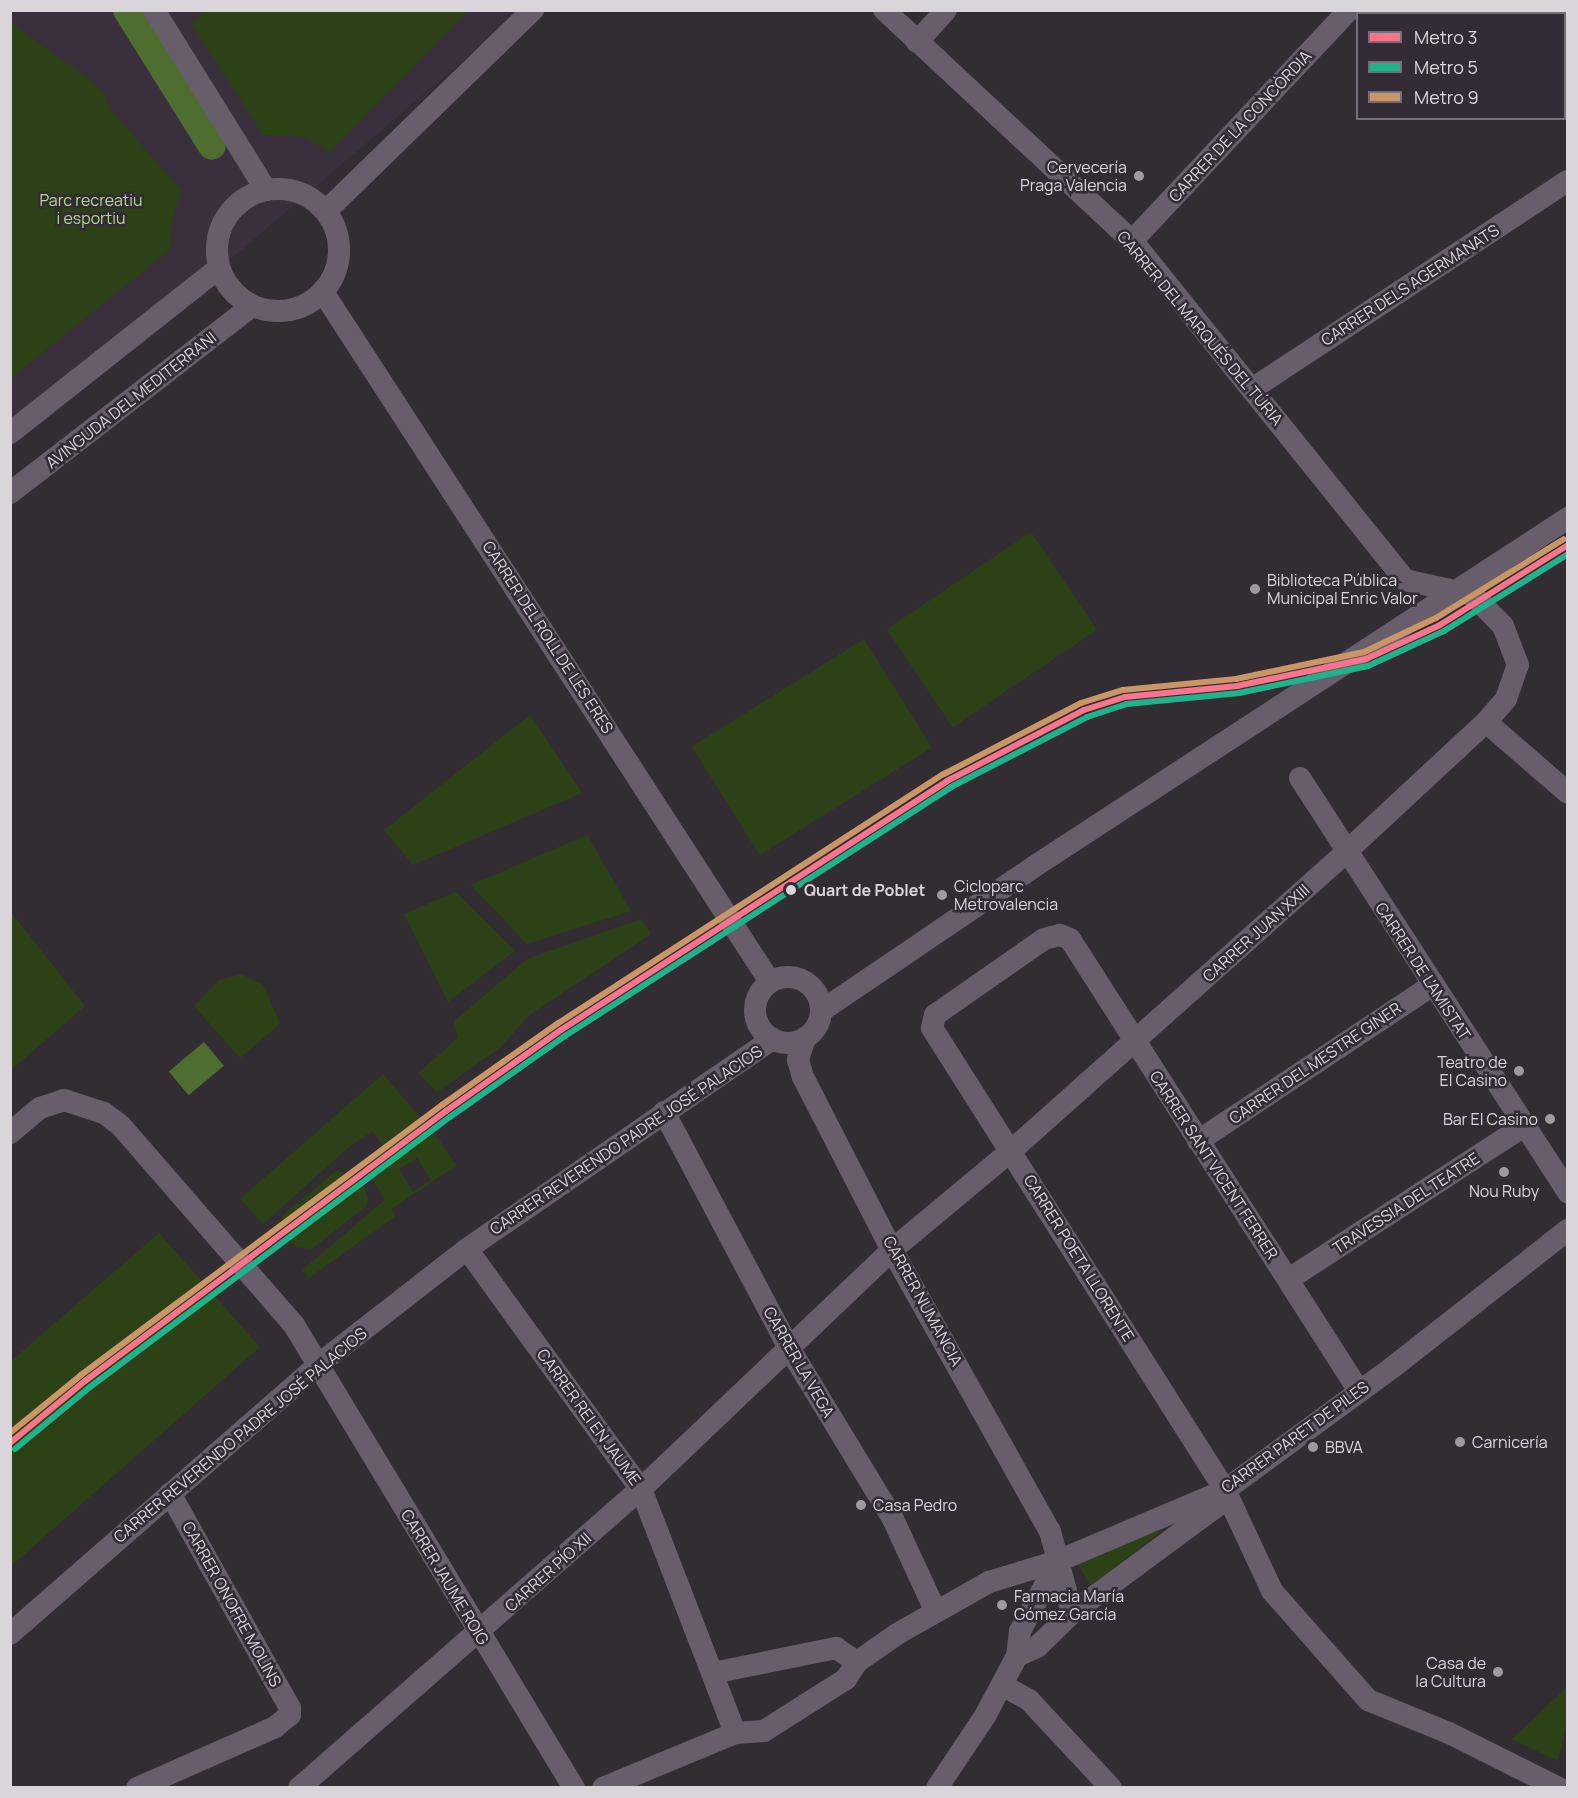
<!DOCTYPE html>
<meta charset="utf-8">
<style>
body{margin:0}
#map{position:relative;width:1578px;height:1798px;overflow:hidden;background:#322d33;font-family:Manrope,sans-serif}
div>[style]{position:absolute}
.built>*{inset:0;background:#3a2f3d}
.green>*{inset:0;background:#2c4216;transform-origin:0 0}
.water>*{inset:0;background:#4e6e2f;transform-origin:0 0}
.canal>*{height:28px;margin:-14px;padding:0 14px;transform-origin:14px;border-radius:14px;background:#4e6e2f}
.street>*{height:22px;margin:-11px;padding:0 11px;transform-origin:11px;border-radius:11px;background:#685e6b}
.street>.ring{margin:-11px;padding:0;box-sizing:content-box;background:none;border:22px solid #685e6b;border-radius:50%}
.metro-1>*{height:6px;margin:-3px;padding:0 3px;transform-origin:3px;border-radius:3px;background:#fc748b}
.metro-2>*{height:6px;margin:-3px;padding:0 3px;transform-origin:3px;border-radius:3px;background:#20b28b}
.metro-3>*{height:6px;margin:-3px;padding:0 3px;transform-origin:3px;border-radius:3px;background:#c99667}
.dots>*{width:16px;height:16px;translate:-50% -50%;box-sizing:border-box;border:3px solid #332b35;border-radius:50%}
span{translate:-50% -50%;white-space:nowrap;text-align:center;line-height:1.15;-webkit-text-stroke:5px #332b35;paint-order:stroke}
.street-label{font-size:16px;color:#dad5db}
.poi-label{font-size:16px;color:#dad5db}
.right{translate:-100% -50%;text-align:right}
.left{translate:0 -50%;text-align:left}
.park-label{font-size:16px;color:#abdf7f}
.stop-label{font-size:16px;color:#dad5db;font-weight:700}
.frame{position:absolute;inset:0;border:12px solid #dad5db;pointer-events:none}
.legend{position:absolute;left:1356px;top:12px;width:210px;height:108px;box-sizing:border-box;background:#332b35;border:2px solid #766f77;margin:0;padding:8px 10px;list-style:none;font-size:18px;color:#dad5db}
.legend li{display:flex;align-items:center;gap:12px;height:30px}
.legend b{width:30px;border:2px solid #766f77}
</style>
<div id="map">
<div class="built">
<i style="clip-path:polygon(11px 11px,521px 11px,11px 447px)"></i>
</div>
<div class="green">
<i style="clip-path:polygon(205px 10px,469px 10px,469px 11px,330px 152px,304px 137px,263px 135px,191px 24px)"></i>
<i style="clip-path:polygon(11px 23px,92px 81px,103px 92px,112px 111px,182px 191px,172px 219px,171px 249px,11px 378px)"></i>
<i style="left:1031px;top:532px;width:118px;height:174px;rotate:56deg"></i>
<i style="left:864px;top:639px;width:128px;height:203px;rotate:58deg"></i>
<i style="clip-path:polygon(530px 715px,582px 793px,413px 865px,384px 830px)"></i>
<i style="clip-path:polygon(587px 835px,631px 911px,527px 944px,471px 885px)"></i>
<i style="clip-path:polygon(456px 892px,515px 951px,448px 1002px,404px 914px)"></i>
<i style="clip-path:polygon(10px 911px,85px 1006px,11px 1070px,10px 1070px)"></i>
<i style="clip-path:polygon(641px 919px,651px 934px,529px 1015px,501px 1047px,437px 1092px,418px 1073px,458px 1038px,454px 1021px,527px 959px)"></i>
<i style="clip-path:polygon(241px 974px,263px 985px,280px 1024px,240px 1058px,194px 1006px,219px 980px)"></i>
<i style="clip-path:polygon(evenodd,383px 1074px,440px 1141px,456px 1166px,391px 1209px,396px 1216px,309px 1278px,302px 1270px,385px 1200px,363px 1165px,386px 1150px,373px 1131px,350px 1146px,263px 1224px,240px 1199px,383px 1074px,417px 1158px,431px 1180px,413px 1192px,399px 1169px,417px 1158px)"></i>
<i style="clip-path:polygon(336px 1171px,353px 1175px,363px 1183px,368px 1198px,366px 1206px,312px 1249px,296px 1247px,284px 1234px,282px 1216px)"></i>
<i style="clip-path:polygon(159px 1233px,260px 1347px,11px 1566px,11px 1361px)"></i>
<i style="clip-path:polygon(1174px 1521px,1091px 1586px,1078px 1564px)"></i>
<i style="clip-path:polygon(1567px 1687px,1567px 1722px,1558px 1761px,1512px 1739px)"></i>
</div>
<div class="water">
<i style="left:204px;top:1042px;width:31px;height:46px;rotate:50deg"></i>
</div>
<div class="canal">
<i style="left:127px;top:10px;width:160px;rotate:58deg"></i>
</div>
<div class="street">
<i style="left:154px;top:10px;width:212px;rotate:58.1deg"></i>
<i style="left:917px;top:42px;width:43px;rotate:-47.8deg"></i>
<i class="ring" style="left:217px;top:189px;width:100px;height:100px"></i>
<i style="left:326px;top:211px;width:289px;rotate:-44.2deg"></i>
<i style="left:1132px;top:241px;width:317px;rotate:-46.8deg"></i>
<i style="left:323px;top:292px;width:822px;rotate:57.06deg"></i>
<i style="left:1252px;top:389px;width:378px;rotate:-33.4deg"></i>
<i style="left:10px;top:433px;width:266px;rotate:-38.3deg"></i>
<i style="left:10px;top:493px;width:306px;rotate:-37.7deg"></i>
<i style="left:1486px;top:722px;width:108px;rotate:40.9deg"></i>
<i style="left:1300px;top:778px;width:494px;rotate:57.1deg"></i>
<i class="ring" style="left:755px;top:977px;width:44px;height:44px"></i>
<i style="left:821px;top:1011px;width:258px;rotate:-34.1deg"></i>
<i style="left:1035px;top:866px;width:637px;rotate:-33.14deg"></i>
<i style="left:805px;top:1038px;width:23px;rotate:108deg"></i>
<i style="left:798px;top:1060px;width:18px;rotate:74deg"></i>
<i style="left:803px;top:1077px;width:195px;rotate:62.8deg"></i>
<i style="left:892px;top:1250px;width:322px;rotate:60.7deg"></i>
<i style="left:1050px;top:1531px;width:85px;rotate:75deg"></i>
<i style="left:664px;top:1112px;width:267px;rotate:62.1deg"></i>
<i style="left:789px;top:1348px;width:200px;rotate:58.7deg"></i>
<i style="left:893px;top:1519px;width:100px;rotate:65.2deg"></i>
<i style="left:10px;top:1133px;width:39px;rotate:-40deg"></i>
<i style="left:40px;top:1108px;width:25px;rotate:-18deg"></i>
<i style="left:64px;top:1100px;width:42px;rotate:18deg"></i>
<i style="left:104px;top:1113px;width:21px;rotate:37deg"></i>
<i style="left:121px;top:1126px;width:264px;rotate:49deg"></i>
<i style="left:294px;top:1325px;width:541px;rotate:58.84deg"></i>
<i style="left:1198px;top:1141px;width:282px;rotate:-33.6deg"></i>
<i style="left:467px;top:1249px;width:296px;rotate:54.1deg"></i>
<i style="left:641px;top:1489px;width:261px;rotate:68.9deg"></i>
<i style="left:1289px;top:1279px;width:280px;rotate:-33.1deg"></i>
<i style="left:1359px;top:1391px;width:536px;rotate:-122.59deg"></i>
<i style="left:1070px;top:939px;width:11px;rotate:-158deg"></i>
<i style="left:1060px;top:935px;width:16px;rotate:166deg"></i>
<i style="left:1044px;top:939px;width:133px;rotate:145.1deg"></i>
<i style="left:935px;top:1015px;width:13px;rotate:103deg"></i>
<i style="left:932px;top:1028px;width:547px;rotate:57.62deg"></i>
<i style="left:1225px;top:1490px;width:111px;rotate:65deg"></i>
<i style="left:1272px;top:1591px;width:145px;rotate:48.6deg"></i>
<i style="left:1368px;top:1700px;width:87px;rotate:22.2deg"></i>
<i style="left:1449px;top:1733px;width:123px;rotate:26.6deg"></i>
<i style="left:10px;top:1634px;width:409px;rotate:-41.1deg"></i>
<i style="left:318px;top:1365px;width:189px;rotate:-37.9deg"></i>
<i style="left:467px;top:1249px;width:371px;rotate:-34.5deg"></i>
<i style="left:1017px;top:1656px;width:22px;rotate:-24deg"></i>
<i style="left:1037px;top:1647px;width:49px;rotate:-44.2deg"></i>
<i style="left:1072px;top:1613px;width:194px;rotate:-36.4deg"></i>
<i style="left:713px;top:1673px;width:126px;rotate:-11.5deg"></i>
<i style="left:836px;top:1648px;width:25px;rotate:34deg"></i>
<i style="left:1002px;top:1685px;width:31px;rotate:29deg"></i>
<i style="left:1029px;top:1700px;width:120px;rotate:47deg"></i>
<i style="left:137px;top:1788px;width:151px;rotate:-23.8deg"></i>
<i style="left:275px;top:1727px;width:19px;rotate:-39deg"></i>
<i style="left:290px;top:1715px;width:7px;rotate:-90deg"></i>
<i style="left:290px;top:1708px;width:246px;rotate:-119.2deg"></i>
<i style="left:299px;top:1788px;width:454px;rotate:-41.2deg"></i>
<i style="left:641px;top:1489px;width:347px;rotate:-43.6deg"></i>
<i style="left:892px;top:1250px;width:156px;rotate:-39.8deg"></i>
<i style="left:1012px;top:1150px;width:448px;rotate:-41.7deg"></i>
<i style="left:1346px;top:852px;width:191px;rotate:-42.9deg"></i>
<i style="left:1486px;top:722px;width:30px;rotate:-49deg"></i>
<i style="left:1506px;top:699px;width:36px;rotate:-71deg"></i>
<i style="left:1518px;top:665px;width:42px;rotate:-111deg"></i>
<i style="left:1503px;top:626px;width:43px;rotate:-134.1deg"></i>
<i style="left:1473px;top:595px;width:70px;rotate:-167.6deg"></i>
<i style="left:1405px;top:580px;width:435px;rotate:-128.8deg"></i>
<i style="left:1132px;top:241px;width:339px;rotate:-137deg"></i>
<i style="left:603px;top:1788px;width:143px;rotate:-22.6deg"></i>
<i style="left:735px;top:1733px;width:29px;rotate:-4deg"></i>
<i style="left:764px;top:1731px;width:97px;rotate:-32.4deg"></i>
<i style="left:846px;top:1679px;width:20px;rotate:-57deg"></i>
<i style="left:857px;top:1662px;width:49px;rotate:-35deg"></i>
<i style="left:897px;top:1634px;width:106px;rotate:-29.5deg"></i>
<i style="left:989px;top:1582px;width:72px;rotate:-16.9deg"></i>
<i style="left:1058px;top:1561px;width:181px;rotate:-23deg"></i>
<i style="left:1225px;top:1490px;width:208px;rotate:-36.2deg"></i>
<i style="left:1393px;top:1367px;width:222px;rotate:-38.1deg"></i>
<i style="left:937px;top:1788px;width:87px;rotate:-56.3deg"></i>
<i style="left:985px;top:1716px;width:68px;rotate:-61.9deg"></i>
<i style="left:1017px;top:1656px;width:25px;rotate:-83deg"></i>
<i style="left:1020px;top:1631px;width:80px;rotate:-61.5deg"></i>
</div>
<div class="metro-1">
<i style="left:10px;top:1443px;width:97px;rotate:-39.6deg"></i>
<i style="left:85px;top:1381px;width:451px;rotate:-36.8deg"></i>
<i style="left:446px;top:1111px;width:141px;rotate:-35.2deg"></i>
<i style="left:561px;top:1030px;width:459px;rotate:-32.8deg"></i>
<i style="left:947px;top:781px;width:154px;rotate:-27.4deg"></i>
<i style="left:1084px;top:710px;width:43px;rotate:-17.6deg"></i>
<i style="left:1125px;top:697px;width:113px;rotate:-5.6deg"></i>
<i style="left:1237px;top:686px;width:132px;rotate:-11.8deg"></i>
<i style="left:1366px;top:659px;width:81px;rotate:-24.7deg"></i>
<i style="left:1440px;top:625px;width:151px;rotate:-32deg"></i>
</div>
<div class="metro-2">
<i style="left:15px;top:1449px;width:97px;rotate:-39.6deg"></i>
<i style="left:90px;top:1387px;width:450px;rotate:-36.9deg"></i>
<i style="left:450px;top:1117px;width:141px;rotate:-35.2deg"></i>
<i style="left:565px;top:1036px;width:459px;rotate:-32.8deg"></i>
<i style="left:951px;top:787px;width:153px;rotate:-27.2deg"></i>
<i style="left:1087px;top:717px;width:42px;rotate:-18deg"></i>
<i style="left:1127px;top:704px;width:113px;rotate:-5.6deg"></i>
<i style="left:1239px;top:693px;width:132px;rotate:-11.8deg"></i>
<i style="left:1368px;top:666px;width:84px;rotate:-24.7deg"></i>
<i style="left:1444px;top:631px;width:146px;rotate:-31.8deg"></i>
</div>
<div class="metro-3">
<i style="left:10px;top:1433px;width:92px;rotate:-39.2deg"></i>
<i style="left:81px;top:1375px;width:451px;rotate:-36.8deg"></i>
<i style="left:442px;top:1105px;width:141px;rotate:-35.2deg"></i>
<i style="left:557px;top:1024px;width:461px;rotate:-32.9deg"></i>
<i style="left:944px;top:774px;width:154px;rotate:-27.4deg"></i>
<i style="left:1081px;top:703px;width:44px;rotate:-17.2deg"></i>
<i style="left:1123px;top:690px;width:114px;rotate:-5.6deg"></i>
<i style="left:1236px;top:679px;width:131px;rotate:-11.9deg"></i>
<i style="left:1364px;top:652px;width:80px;rotate:-25.3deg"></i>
<i style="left:1436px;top:618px;width:150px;rotate:-31.7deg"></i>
</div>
<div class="dots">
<i style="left:1139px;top:176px;background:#9f9aa0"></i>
<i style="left:1255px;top:589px;background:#9f9aa0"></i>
<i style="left:791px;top:890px;background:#dad5db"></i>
<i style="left:942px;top:895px;background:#9f9aa0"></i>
<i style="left:1519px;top:1071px;background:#9f9aa0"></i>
<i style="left:1550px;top:1119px;background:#9f9aa0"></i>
<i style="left:1504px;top:1172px;background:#9f9aa0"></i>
<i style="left:1460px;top:1442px;background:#9f9aa0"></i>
<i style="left:1313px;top:1447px;background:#9f9aa0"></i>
<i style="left:861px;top:1505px;background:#9f9aa0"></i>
<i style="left:1002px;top:1605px;background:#9f9aa0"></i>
<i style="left:1498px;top:1672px;background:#9f9aa0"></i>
</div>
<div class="street-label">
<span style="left:1240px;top:126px;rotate:-47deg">CARRER DE LA CONCÒRDIA</span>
<span style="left:1410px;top:285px;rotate:-33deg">CARRER DELS AGERMANATS</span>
<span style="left:1200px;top:328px;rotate:50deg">CARRER DEL MARQUÉS DEL TÚRIA</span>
<span style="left:131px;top:400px;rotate:-38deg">AVINGUDA DEL MEDITERRANI</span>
<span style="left:548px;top:637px;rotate:57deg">CARRER DEL ROLL DE LES ERES</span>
<span style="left:1256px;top:933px;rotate:-42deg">CARRER JUAN XXIII</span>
<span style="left:1423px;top:971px;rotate:57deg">CARRER DE L'AMISTAT</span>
<span style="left:1315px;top:1063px;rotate:-34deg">CARRER DEL MESTRE GINER</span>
<span style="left:626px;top:1140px;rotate:-34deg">CARRER REVERENDO PADRE JOSÉ PALACIOS</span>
<span style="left:1214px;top:1165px;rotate:57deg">CARRER SANT VICENT FERRER</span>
<span style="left:1406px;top:1203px;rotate:-33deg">TRAVESSIA DEL TEATRE</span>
<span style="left:1079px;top:1258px;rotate:58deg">CARRER POETA LLORENTE</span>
<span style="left:923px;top:1301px;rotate:61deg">CARRER NUMANCIA</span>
<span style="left:799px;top:1362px;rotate:60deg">CARRER LA VEGA</span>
<span style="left:589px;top:1417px;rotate:54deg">CARRER REI EN JAUME</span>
<span style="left:240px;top:1435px;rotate:-40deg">CARRER REVERENDO PADRE JOSÉ PALACIOS</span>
<span style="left:1295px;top:1437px;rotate:-36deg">CARRER PARET DE PILES</span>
<span style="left:548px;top:1572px;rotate:-42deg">CARRER PÍO XII</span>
<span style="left:445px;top:1577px;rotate:59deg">CARRER JAUME ROIG</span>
<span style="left:232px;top:1604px;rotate:61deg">CARRER ONOFRE MOLINS</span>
</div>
<div class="poi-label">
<span class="right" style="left:1127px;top:176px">Cervecería<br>Praga Valencia</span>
<span class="left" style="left:1267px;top:589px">Biblioteca Pública<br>Municipal Enric Valor</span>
<span class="left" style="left:954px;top:895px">Cicloparc<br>Metrovalencia</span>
<span class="right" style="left:1507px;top:1071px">Teatro de<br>El Casino</span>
<span class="right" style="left:1538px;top:1119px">Bar El Casino</span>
<span style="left:1504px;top:1191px">Nou Ruby</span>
<span class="left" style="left:1472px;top:1442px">Carnicería</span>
<span class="left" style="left:1325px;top:1447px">BBVA</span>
<span class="left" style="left:873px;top:1505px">Casa Pedro</span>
<span class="left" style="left:1014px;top:1605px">Farmacia María<br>Gómez García</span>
<span class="right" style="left:1486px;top:1672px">Casa de<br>la Cultura</span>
</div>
<div class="park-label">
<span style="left:91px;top:209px">Parc recreatiu<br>i esportiu</span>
</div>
<div class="stop-label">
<span class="left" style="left:804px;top:890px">Quart de Poblet</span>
</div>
<div class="frame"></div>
<ul class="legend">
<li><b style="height:8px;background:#fc748b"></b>Metro 3</li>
<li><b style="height:8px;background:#20b28b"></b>Metro 5</li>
<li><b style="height:8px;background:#c99667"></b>Metro 9</li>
</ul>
</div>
